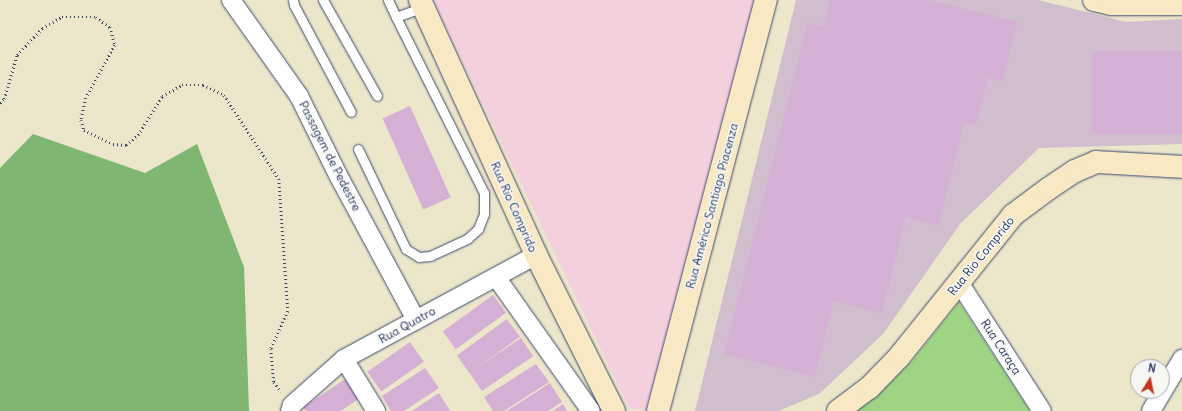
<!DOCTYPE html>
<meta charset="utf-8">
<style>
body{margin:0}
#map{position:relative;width:1182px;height:411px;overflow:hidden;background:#ece6cb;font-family:Delius,sans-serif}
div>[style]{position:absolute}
.built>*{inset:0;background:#f4cfde}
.industrial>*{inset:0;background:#d0bdce}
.green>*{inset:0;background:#9fd485}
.forest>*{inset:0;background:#7fb672}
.building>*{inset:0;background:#d4b0d4;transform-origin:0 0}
.path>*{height:2.5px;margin-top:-1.25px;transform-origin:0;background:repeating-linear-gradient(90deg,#3a4a6e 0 1px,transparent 0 4px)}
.roads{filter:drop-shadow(0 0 1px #3a4a6e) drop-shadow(0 0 1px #3a4a6e)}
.lane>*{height:9px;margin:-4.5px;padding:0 4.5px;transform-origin:4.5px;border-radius:4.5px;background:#fff}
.street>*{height:18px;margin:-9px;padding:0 9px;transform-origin:9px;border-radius:9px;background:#fff}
.secondary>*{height:22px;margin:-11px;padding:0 11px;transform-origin:11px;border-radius:11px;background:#f8e8c3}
span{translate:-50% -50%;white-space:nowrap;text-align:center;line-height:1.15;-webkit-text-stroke:3.5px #f6f6f2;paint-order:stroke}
.street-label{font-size:12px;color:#1b2f5e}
.north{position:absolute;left:1130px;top:359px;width:40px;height:40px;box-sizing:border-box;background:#f6f6f2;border:1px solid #9ea6b7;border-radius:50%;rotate:10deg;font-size:11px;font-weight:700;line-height:16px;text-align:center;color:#1b2f5e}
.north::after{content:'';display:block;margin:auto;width:14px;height:18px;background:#c8321e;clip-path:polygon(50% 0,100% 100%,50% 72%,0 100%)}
</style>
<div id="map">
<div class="built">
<i style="clip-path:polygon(433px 0,765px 0,647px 411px,629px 408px)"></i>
</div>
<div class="industrial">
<i style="clip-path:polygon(796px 0,1038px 0,1126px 22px,1182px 19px,1182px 144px,1039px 148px,960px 224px,883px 334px,819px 394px,778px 411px,695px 411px)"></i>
</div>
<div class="green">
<i style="clip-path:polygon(959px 302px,1030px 411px,855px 411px,881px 392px,912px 361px)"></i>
</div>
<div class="forest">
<i style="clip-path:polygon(33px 134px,145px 173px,197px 144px,244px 267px,249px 411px,0 411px,0 168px)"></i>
</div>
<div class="building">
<i style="clip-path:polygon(830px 0,928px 0,1017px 22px,1002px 81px,988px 78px,976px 125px,964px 122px,938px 225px,906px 217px,882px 313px,834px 301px,815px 377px,724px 354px,808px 23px,823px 27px)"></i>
<i style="left:1182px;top:51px;width:83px;height:90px;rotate:90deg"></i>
<i style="left:410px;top:106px;width:100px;height:30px;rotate:66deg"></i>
<i style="left:493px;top:295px;width:22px;height:62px;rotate:54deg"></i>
<i style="left:507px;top:319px;width:22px;height:62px;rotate:54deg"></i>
<i style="left:521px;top:338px;width:22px;height:62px;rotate:56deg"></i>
<i style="left:410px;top:342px;width:24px;height:52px;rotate:55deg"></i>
<i style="clip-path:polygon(536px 364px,549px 382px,504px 411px,493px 411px,484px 397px)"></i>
<i style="clip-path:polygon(425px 368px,439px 388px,404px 411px,391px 411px,382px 396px)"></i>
<i style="clip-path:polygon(347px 378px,360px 398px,341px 411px,306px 411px,303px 407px)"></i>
<i style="clip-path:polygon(550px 383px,562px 402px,548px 411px,507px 411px)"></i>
<i style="clip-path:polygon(439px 393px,450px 411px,412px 411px)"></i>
<i style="clip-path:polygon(563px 404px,567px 411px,553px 411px)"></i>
</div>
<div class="path">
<i style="left:0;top:103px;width:6px;rotate:-45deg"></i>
<i style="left:4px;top:99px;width:46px;rotate:-73.5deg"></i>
<i style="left:17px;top:55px;width:37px;rotate:-47deg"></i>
<i style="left:42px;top:28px;width:23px;rotate:-29deg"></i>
<i style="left:62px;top:17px;width:34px"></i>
<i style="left:96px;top:17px;width:17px;rotate:36deg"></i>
<i style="left:110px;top:27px;width:19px;rotate:74deg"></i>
<i style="left:115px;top:45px;width:60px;rotate:118.7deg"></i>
<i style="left:86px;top:98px;width:23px;rotate:103deg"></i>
<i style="left:81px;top:120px;width:10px;rotate:73deg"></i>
<i style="left:84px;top:130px;width:32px;rotate:26deg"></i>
<i style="left:113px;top:144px;width:13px;rotate:4deg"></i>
<i style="left:126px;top:145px;width:16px;rotate:-40deg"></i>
<i style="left:138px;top:135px;width:46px;rotate:-58.4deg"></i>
<i style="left:162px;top:96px;width:23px;rotate:-29deg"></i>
<i style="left:182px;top:85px;width:21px"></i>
<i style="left:203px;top:85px;width:23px;rotate:25deg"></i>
<i style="left:224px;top:95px;width:100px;rotate:56.8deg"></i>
<i style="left:279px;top:179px;width:132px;rotate:86.1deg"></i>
<i style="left:288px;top:311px;width:42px;rotate:114.1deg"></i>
<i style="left:271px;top:349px;width:33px;rotate:85deg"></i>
<i style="left:274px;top:382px;width:12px;rotate:55deg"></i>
</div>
<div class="roads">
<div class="lane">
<i style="left:293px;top:0;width:5px;rotate:79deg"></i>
<i style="left:294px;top:5px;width:121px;rotate:62deg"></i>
<i style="left:323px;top:0;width:110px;rotate:60.6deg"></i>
<i style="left:388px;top:0;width:19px;rotate:65deg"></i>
<i style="left:396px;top:17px;width:30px;rotate:-20deg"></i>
<i style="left:358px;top:149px;width:111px;rotate:64.4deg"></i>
<i style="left:406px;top:249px;width:15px;rotate:32deg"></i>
<i style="left:419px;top:257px;width:11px;rotate:-5deg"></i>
<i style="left:430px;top:256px;width:41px;rotate:-24.7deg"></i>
<i style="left:467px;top:239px;width:15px;rotate:-42deg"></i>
<i style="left:478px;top:229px;width:16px;rotate:-68deg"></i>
<i style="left:484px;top:214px;width:21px;rotate:-90deg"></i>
<i style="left:484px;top:193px;width:197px;rotate:-116.6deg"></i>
</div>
<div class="street">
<i style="left:231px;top:0;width:118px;rotate:54.7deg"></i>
<i style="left:299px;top:96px;width:88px;rotate:63.7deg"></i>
<i style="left:338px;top:175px;width:165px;rotate:61.7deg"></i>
<i style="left:496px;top:277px;width:164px;rotate:54.7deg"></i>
<i style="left:960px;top:284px;width:151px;rotate:57.2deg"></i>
<i style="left:344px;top:359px;width:61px;rotate:58.4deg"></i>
<i style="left:290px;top:411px;width:6px;rotate:-72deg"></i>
<i style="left:292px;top:405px;width:69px;rotate:-41.5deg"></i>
<i style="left:344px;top:359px;width:218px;rotate:-28.4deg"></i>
<i style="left:1151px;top:411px;width:61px;rotate:-59.2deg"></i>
</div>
<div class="secondary">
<i style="left:420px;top:0;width:280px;rotate:65.5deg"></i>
<i style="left:536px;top:255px;width:174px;rotate:63.4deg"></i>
<i style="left:1094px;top:0;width:17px;rotate:13deg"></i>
<i style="left:1111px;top:4px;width:71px"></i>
<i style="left:658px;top:411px;width:425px;rotate:-75.3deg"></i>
<i style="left:838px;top:411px;width:39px;rotate:-37deg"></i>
<i style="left:869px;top:388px;width:43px;rotate:-45.9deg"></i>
<i style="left:899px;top:357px;width:182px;rotate:-51.2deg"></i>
<i style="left:1013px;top:215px;width:44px;rotate:-36.6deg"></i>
<i style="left:1048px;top:189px;width:32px;rotate:-34deg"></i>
<i style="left:1075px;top:171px;width:23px;rotate:-23deg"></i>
<i style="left:1096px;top:162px;width:86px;rotate:3.3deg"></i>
</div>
</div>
<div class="street-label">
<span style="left:330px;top:156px;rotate:63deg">Passagem de Pedestre</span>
<span style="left:712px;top:206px;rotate:-75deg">Rua Américo Santiago Piacenza</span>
<span style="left:514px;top:207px;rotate:66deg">Rua Rio Comprido</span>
<span style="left:981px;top:256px;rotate:-51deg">Rua Rio Comprido</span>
<span style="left:407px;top:325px;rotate:-29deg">Rua Quatro</span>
<span style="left:1001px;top:347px;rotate:57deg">Rua Caraça</span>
</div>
<div class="north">N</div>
</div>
